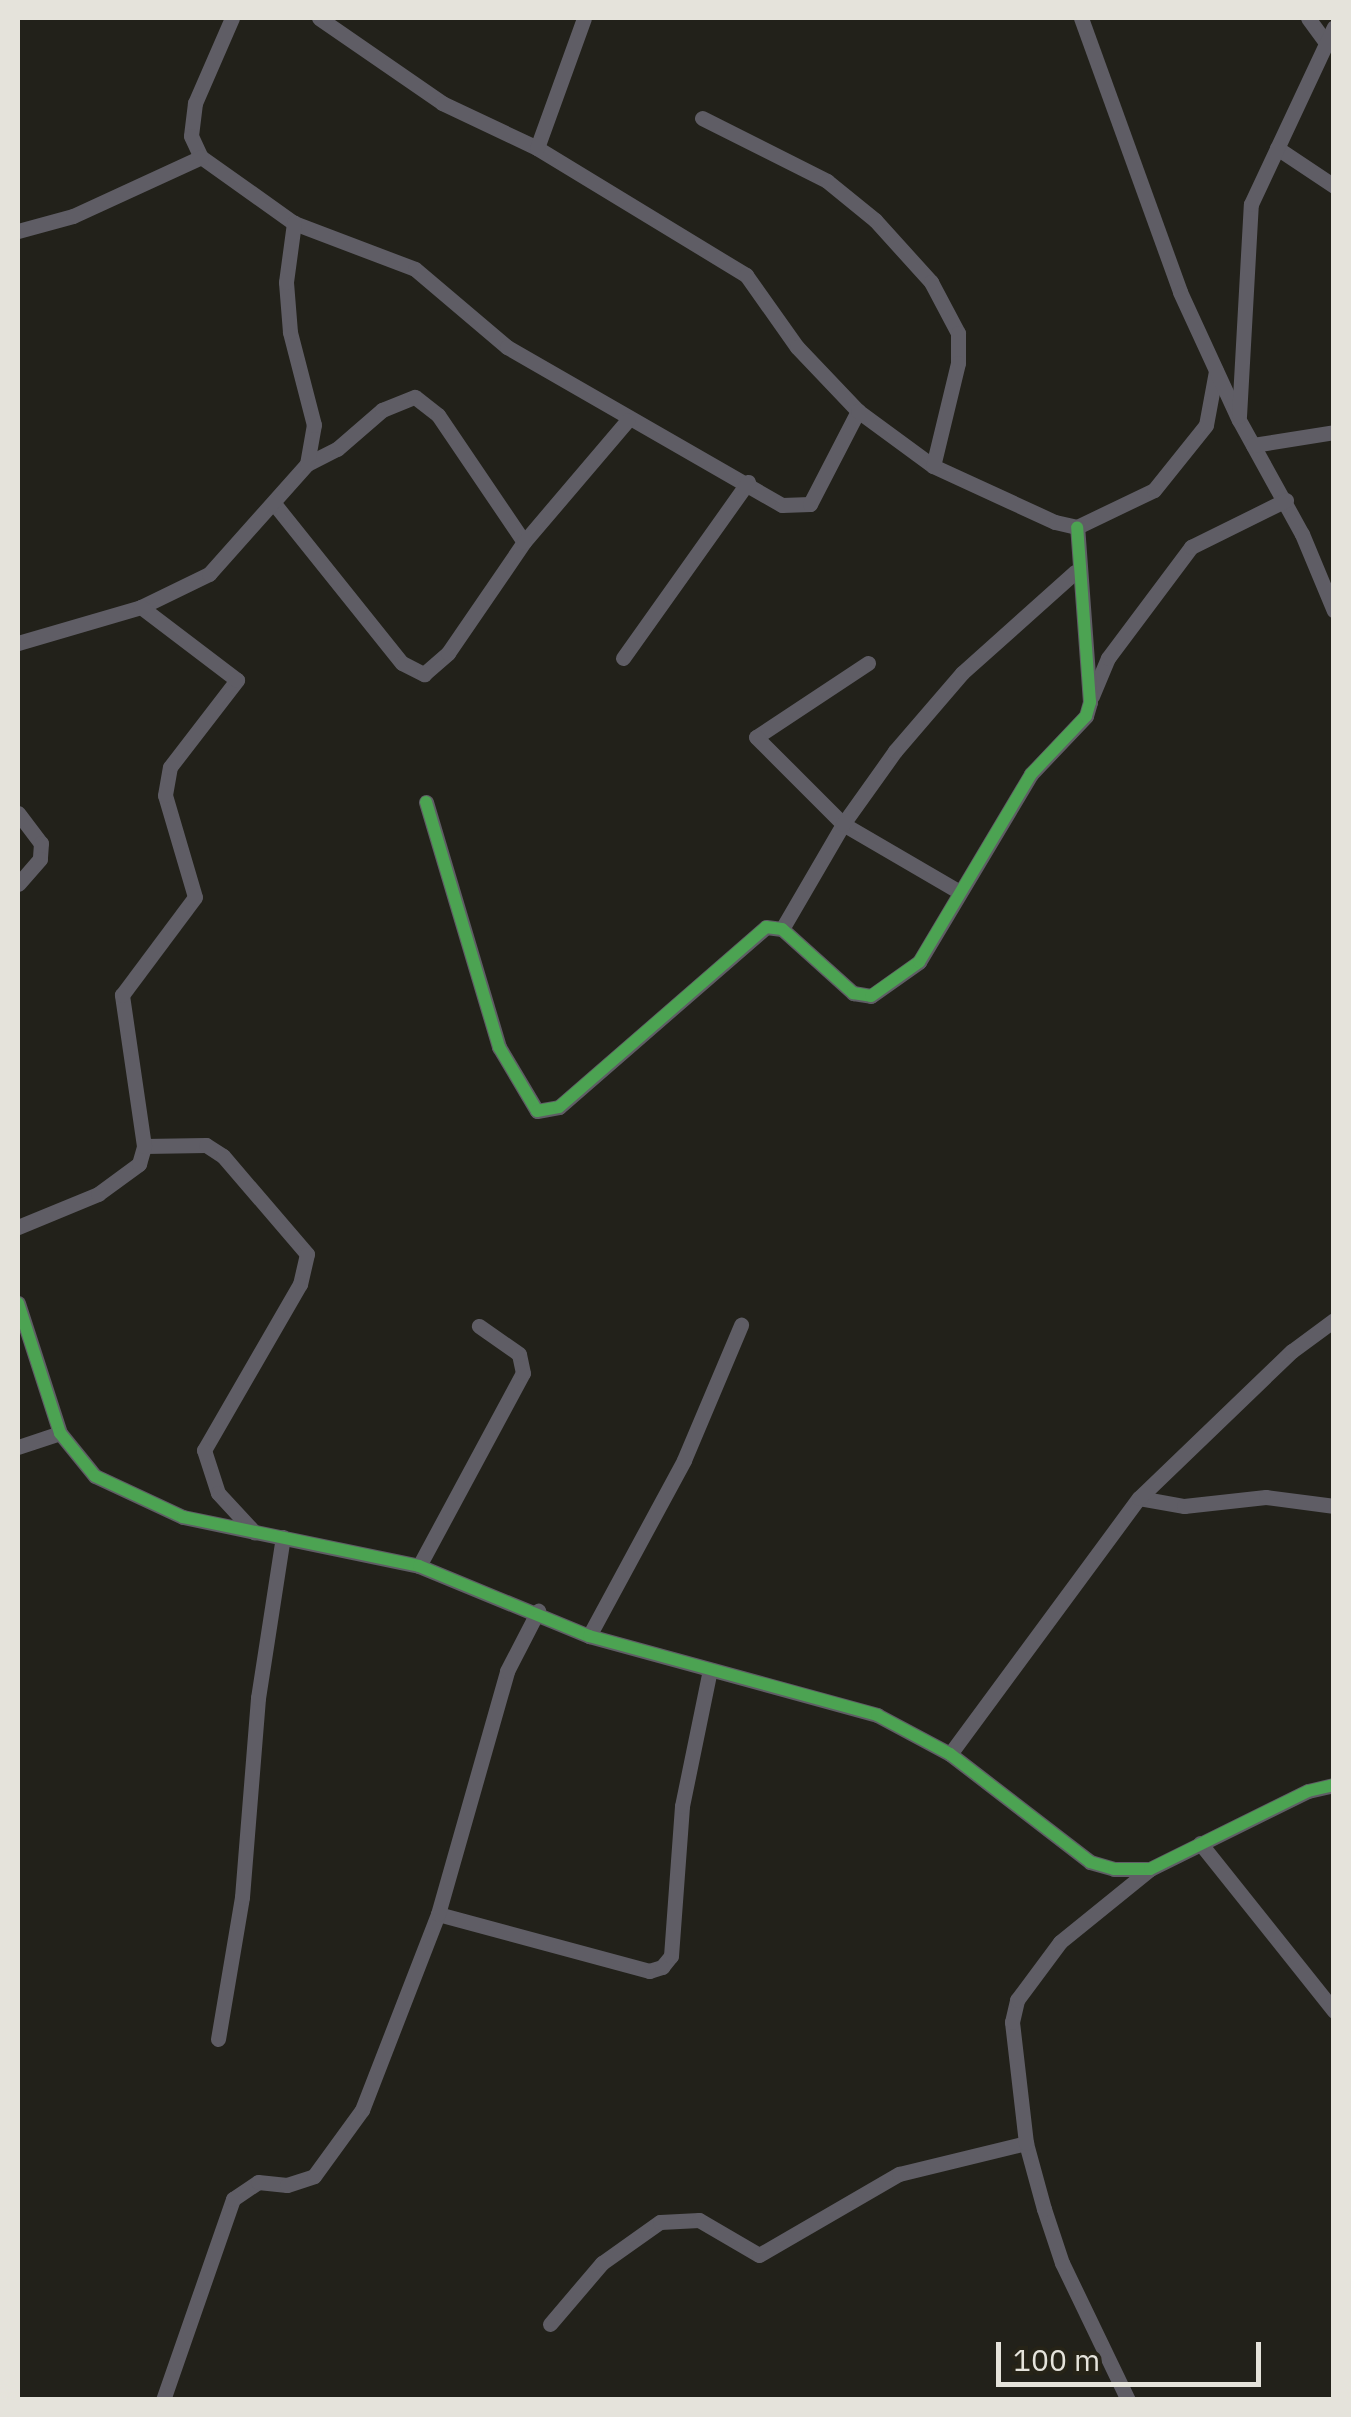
<!DOCTYPE html>
<style>
body{margin:0}
#map{position:relative;width:1351px;height:2417px;overflow:hidden;background:#22211a;font-family:"IBM Plex Sans",sans-serif}
div>[style]{position:absolute}
.street>*{height:15px;margin:-7.5px;padding:0 7.5px;transform-origin:7.5px;border-radius:7.5px;background:#5f5d65}
.cycleway>*{height:12px;margin:-6px;padding:0 6px;transform-origin:6px;border-radius:6px;background:#4ca352}
span{translate:-50% -50%;white-space:nowrap;text-align:center;line-height:1.15;-webkit-text-stroke:10px #262317;paint-order:stroke}
.frame{position:absolute;inset:0;border:20px solid #e5e3db;pointer-events:none}
.scale{position:absolute;left:996px;top:2342px;width:265px;height:45px;box-sizing:border-box;border:5px solid #e5e3db;border-top:0;padding-left:12px;font-size:30px;line-height:35px;white-space:nowrap;color:#e5e3db;-webkit-text-stroke:8px #262317;paint-order:stroke}
</style>
<div id="map">
<div class="street">
<i style="left:232px;top:18px;width:93px;rotate:113.5deg"></i>
<i style="left:195px;top:103px;width:33px;rotate:97deg"></i>
<i style="left:191px;top:136px;width:23px;rotate:65deg"></i>
<i style="left:201px;top:157px;width:114px;rotate:35.4deg"></i>
<i style="left:294px;top:223px;width:129px;rotate:20.8deg"></i>
<i style="left:415px;top:269px;width:121px;rotate:40.3deg"></i>
<i style="left:507px;top:347px;width:317px;rotate:29.9deg"></i>
<i style="left:782px;top:505px;width:28px;rotate:-2deg"></i>
<i style="left:810px;top:504px;width:105px;rotate:-62.7deg"></i>
<i style="left:319px;top:18px;width:150px;rotate:34.6deg"></i>
<i style="left:442px;top:103px;width:105px;rotate:25.3deg"></i>
<i style="left:537px;top:148px;width:245px;rotate:31.3deg"></i>
<i style="left:746px;top:275px;width:88px;rotate:54.7deg"></i>
<i style="left:797px;top:347px;width:88px;rotate:46.4deg"></i>
<i style="left:858px;top:411px;width:93px;rotate:36.3deg"></i>
<i style="left:933px;top:466px;width:134px;rotate:24.7deg"></i>
<i style="left:1055px;top:522px;width:23px;rotate:13deg"></i>
<i style="left:1077px;top:527px;width:85px;rotate:-25.7deg"></i>
<i style="left:1154px;top:490px;width:83px;rotate:-51.3deg"></i>
<i style="left:1206px;top:425px;width:55px;rotate:-79.5deg"></i>
<i style="left:1081px;top:18px;width:291px;rotate:70.1deg"></i>
<i style="left:1180px;top:292px;width:141px;rotate:65.3deg"></i>
<i style="left:1239px;top:420px;width:130px;rotate:61.1deg"></i>
<i style="left:1302px;top:534px;width:83px;rotate:67.4deg"></i>
<i style="left:1308px;top:18px;width:29px;rotate:54deg"></i>
<i style="left:702px;top:118px;width:140px;rotate:26.7deg"></i>
<i style="left:827px;top:181px;width:62px;rotate:39.1deg"></i>
<i style="left:875px;top:220px;width:84px;rotate:47.9deg"></i>
<i style="left:931px;top:282px;width:58px;rotate:62.1deg"></i>
<i style="left:958px;top:333px;width:30px;rotate:90deg"></i>
<i style="left:958px;top:363px;width:106px;rotate:103.6deg"></i>
<i style="left:537px;top:148px;width:138px;rotate:-70.1deg"></i>
<i style="left:1277px;top:148px;width:69px;rotate:33.7deg"></i>
<i style="left:18px;top:231px;width:57px;rotate:-15.3deg"></i>
<i style="left:73px;top:216px;width:141px;rotate:-24.7deg"></i>
<i style="left:1239px;top:416px;width:212px;rotate:-86.8deg"></i>
<i style="left:1251px;top:204px;width:195px;rotate:-64.9deg"></i>
<i style="left:1253px;top:445px;width:82px;rotate:-9.1deg"></i>
<i style="left:307px;top:464px;width:34px;rotate:-27deg"></i>
<i style="left:337px;top:449px;width:60px;rotate:-40.9deg"></i>
<i style="left:382px;top:410px;width:35px;rotate:-22deg"></i>
<i style="left:415px;top:397px;width:29px;rotate:38deg"></i>
<i style="left:438px;top:415px;width:153px;rotate:55.9deg"></i>
<i style="left:276px;top:506px;width:201px;rotate:51.3deg"></i>
<i style="left:402px;top:663px;width:25px;rotate:27deg"></i>
<i style="left:424px;top:674px;width:32px;rotate:-41deg"></i>
<i style="left:448px;top:653px;width:135px;rotate:-55.6deg"></i>
<i style="left:524px;top:542px;width:160px;rotate:-49.6deg"></i>
<i style="left:18px;top:643px;width:128px;rotate:-16.3deg"></i>
<i style="left:141px;top:607px;width:76px;rotate:-25.9deg"></i>
<i style="left:209px;top:574px;width:147px;rotate:-48.3deg"></i>
<i style="left:307px;top:464px;width:40px;rotate:-80deg"></i>
<i style="left:314px;top:425px;width:96px;rotate:-104.5deg"></i>
<i style="left:290px;top:332px;width:50px;rotate:-94.6deg"></i>
<i style="left:286px;top:282px;width:60px;rotate:-82.3deg"></i>
<i style="left:623px;top:658px;width:216px;rotate:-54.6deg"></i>
<i style="left:868px;top:663px;width:134px;rotate:146.5deg"></i>
<i style="left:756px;top:737px;width:123px;rotate:45deg"></i>
<i style="left:843px;top:824px;width:133px;rotate:30.2deg"></i>
<i style="left:1092px;top:696px;width:41px;rotate:-67.2deg"></i>
<i style="left:1108px;top:658px;width:139px;rotate:-53.2deg"></i>
<i style="left:1191px;top:547px;width:106px;rotate:-26.3deg"></i>
<i style="left:426px;top:802px;width:256px;rotate:73.4deg"></i>
<i style="left:499px;top:1047px;width:74px;rotate:59.3deg"></i>
<i style="left:537px;top:1111px;width:22px;rotate:-10deg"></i>
<i style="left:559px;top:1107px;width:274px;rotate:-41deg"></i>
<i style="left:766px;top:927px;width:16px;rotate:7deg"></i>
<i style="left:782px;top:929px;width:96px;rotate:42deg"></i>
<i style="left:853px;top:993px;width:18px;rotate:9deg"></i>
<i style="left:871px;top:996px;width:59px;rotate:-35.3deg"></i>
<i style="left:919px;top:962px;width:219px;rotate:-59.2deg"></i>
<i style="left:1031px;top:774px;width:80px;rotate:-46.5deg"></i>
<i style="left:1086px;top:716px;width:15px;rotate:-74deg"></i>
<i style="left:1090px;top:702px;width:175px;rotate:-94.2deg"></i>
<i style="left:18px;top:813px;width:38px;rotate:53deg"></i>
<i style="left:41px;top:843px;width:16px;rotate:94deg"></i>
<i style="left:40px;top:859px;width:33px;rotate:131deg"></i>
<i style="left:782px;top:929px;width:121px;rotate:-59.8deg"></i>
<i style="left:843px;top:824px;width:90px;rotate:-54.5deg"></i>
<i style="left:895px;top:751px;width:103px;rotate:-49.3deg"></i>
<i style="left:962px;top:673px;width:152px;rotate:-41.8deg"></i>
<i style="left:144px;top:1146px;width:62px;rotate:-0.9deg"></i>
<i style="left:206px;top:1145px;width:20px;rotate:33deg"></i>
<i style="left:223px;top:1156px;width:129px;rotate:49.4deg"></i>
<i style="left:307px;top:1254px;width:31px;rotate:103deg"></i>
<i style="left:300px;top:1284px;width:192px;rotate:120deg"></i>
<i style="left:204px;top:1450px;width:45px;rotate:72deg"></i>
<i style="left:218px;top:1493px;width:54px;rotate:47.2deg"></i>
<i style="left:18px;top:1227px;width:87px;rotate:-22.4deg"></i>
<i style="left:98px;top:1194px;width:51px;rotate:-36.2deg"></i>
<i style="left:139px;top:1164px;width:19px;rotate:-74deg"></i>
<i style="left:144px;top:1146px;width:153px;rotate:-98.3deg"></i>
<i style="left:122px;top:995px;width:122px;rotate:-53.3deg"></i>
<i style="left:195px;top:897px;width:106px;rotate:-106.4deg"></i>
<i style="left:165px;top:795px;width:28px;rotate:-80deg"></i>
<i style="left:170px;top:767px;width:110px;rotate:-52.4deg"></i>
<i style="left:237px;top:680px;width:121px;rotate:-142.8deg"></i>
<i style="left:18px;top:1303px;width:137px;rotate:72.1deg"></i>
<i style="left:60px;top:1433px;width:55px;rotate:50.9deg"></i>
<i style="left:95px;top:1476px;width:97px;rotate:25deg"></i>
<i style="left:183px;top:1517px;width:241px;rotate:11.7deg"></i>
<i style="left:419px;top:1566px;width:184px;rotate:22.4deg"></i>
<i style="left:589px;top:1636px;width:299px;rotate:15.3deg"></i>
<i style="left:877px;top:1715px;width:83px;rotate:28.1deg"></i>
<i style="left:950px;top:1754px;width:177px;rotate:37.6deg"></i>
<i style="left:1090px;top:1862px;width:25px;rotate:16deg"></i>
<i style="left:1114px;top:1869px;width:36px"></i>
<i style="left:1150px;top:1869px;width:176px;rotate:-26.3deg"></i>
<i style="left:1308px;top:1791px;width:27px;rotate:-13deg"></i>
<i style="left:18px;top:1447px;width:44px;rotate:-18.4deg"></i>
<i style="left:1139px;top:1498px;width:46px;rotate:10.1deg"></i>
<i style="left:1184px;top:1506px;width:82px;rotate:-6.3deg"></i>
<i style="left:1266px;top:1497px;width:69px;rotate:7.5deg"></i>
<i style="left:419px;top:1566px;width:219px;rotate:-61.7deg"></i>
<i style="left:523px;top:1373px;width:19px;rotate:-102deg"></i>
<i style="left:519px;top:1354px;width:49px;rotate:-145deg"></i>
<i style="left:589px;top:1636px;width:200px;rotate:-61.6deg"></i>
<i style="left:684px;top:1460px;width:147px;rotate:-67.1deg"></i>
<i style="left:950px;top:1754px;width:318px;rotate:-53.6deg"></i>
<i style="left:1139px;top:1498px;width:212px;rotate:-43.9deg"></i>
<i style="left:1292px;top:1351px;width:52px;rotate:-36.4deg"></i>
<i style="left:1200px;top:1843px;width:215px;rotate:51.4deg"></i>
<i style="left:438px;top:1914px;width:219px;rotate:15.1deg"></i>
<i style="left:649px;top:1971px;width:14px;rotate:-17deg"></i>
<i style="left:662px;top:1967px;width:14px;rotate:-51deg"></i>
<i style="left:671px;top:1956px;width:150px;rotate:-85.8deg"></i>
<i style="left:682px;top:1806px;width:139px;rotate:-78.4deg"></i>
<i style="left:218px;top:2039px;width:144px;rotate:-80.4deg"></i>
<i style="left:242px;top:1897px;width:200px;rotate:-85.4deg"></i>
<i style="left:258px;top:1698px;width:163px;rotate:-81.2deg"></i>
<i style="left:550px;top:2324px;width:80px;rotate:-49.6deg"></i>
<i style="left:602px;top:2263px;width:71px;rotate:-35.3deg"></i>
<i style="left:660px;top:2222px;width:39px;rotate:-3deg"></i>
<i style="left:699px;top:2220px;width:69px;rotate:30.3deg"></i>
<i style="left:759px;top:2255px;width:162px;rotate:-30.1deg"></i>
<i style="left:899px;top:2174px;width:131px;rotate:-13.7deg"></i>
<i style="left:163px;top:2400px;width:213px;rotate:-70.8deg"></i>
<i style="left:233px;top:2199px;width:30px;rotate:-34deg"></i>
<i style="left:258px;top:2182px;width:29px;rotate:6deg"></i>
<i style="left:287px;top:2185px;width:28px;rotate:-18deg"></i>
<i style="left:314px;top:2176px;width:82px;rotate:-54deg"></i>
<i style="left:362px;top:2110px;width:210px;rotate:-68.8deg"></i>
<i style="left:438px;top:1914px;width:253px;rotate:-74.1deg"></i>
<i style="left:507px;top:1671px;width:68px;rotate:-62.7deg"></i>
<i style="left:1128px;top:2400px;width:152px;rotate:-115.7deg"></i>
<i style="left:1062px;top:2263px;width:57px;rotate:-108.4deg"></i>
<i style="left:1044px;top:2209px;width:68px;rotate:-105.3deg"></i>
<i style="left:1026px;top:2143px;width:122px;rotate:-96.6deg"></i>
<i style="left:1012px;top:2022px;width:23px;rotate:-77deg"></i>
<i style="left:1017px;top:2000px;width:72px;rotate:-53.4deg"></i>
<i style="left:1060px;top:1942px;width:116px;rotate:-39deg"></i>
</div>
<div class="cycleway">
<i style="left:426px;top:802px;width:256px;rotate:73.4deg"></i>
<i style="left:499px;top:1047px;width:74px;rotate:59.3deg"></i>
<i style="left:537px;top:1111px;width:22px;rotate:-10deg"></i>
<i style="left:559px;top:1107px;width:274px;rotate:-41deg"></i>
<i style="left:766px;top:927px;width:16px;rotate:7deg"></i>
<i style="left:782px;top:929px;width:96px;rotate:42deg"></i>
<i style="left:853px;top:993px;width:18px;rotate:9deg"></i>
<i style="left:871px;top:996px;width:59px;rotate:-35.3deg"></i>
<i style="left:919px;top:962px;width:219px;rotate:-59.2deg"></i>
<i style="left:1031px;top:774px;width:80px;rotate:-46.5deg"></i>
<i style="left:1086px;top:716px;width:15px;rotate:-74deg"></i>
<i style="left:1090px;top:702px;width:175px;rotate:-94.2deg"></i>
<i style="left:18px;top:1303px;width:137px;rotate:72.1deg"></i>
<i style="left:60px;top:1433px;width:55px;rotate:50.9deg"></i>
<i style="left:95px;top:1476px;width:97px;rotate:25deg"></i>
<i style="left:183px;top:1517px;width:241px;rotate:11.7deg"></i>
<i style="left:419px;top:1566px;width:184px;rotate:22.4deg"></i>
<i style="left:589px;top:1636px;width:299px;rotate:15.3deg"></i>
<i style="left:877px;top:1715px;width:83px;rotate:28.1deg"></i>
<i style="left:950px;top:1754px;width:177px;rotate:37.6deg"></i>
<i style="left:1090px;top:1862px;width:25px;rotate:16deg"></i>
<i style="left:1114px;top:1869px;width:36px"></i>
<i style="left:1150px;top:1869px;width:176px;rotate:-26.3deg"></i>
<i style="left:1308px;top:1791px;width:27px;rotate:-13deg"></i>
</div>
<div class="frame"></div>
<div class="scale">100 m</div>
</div>
